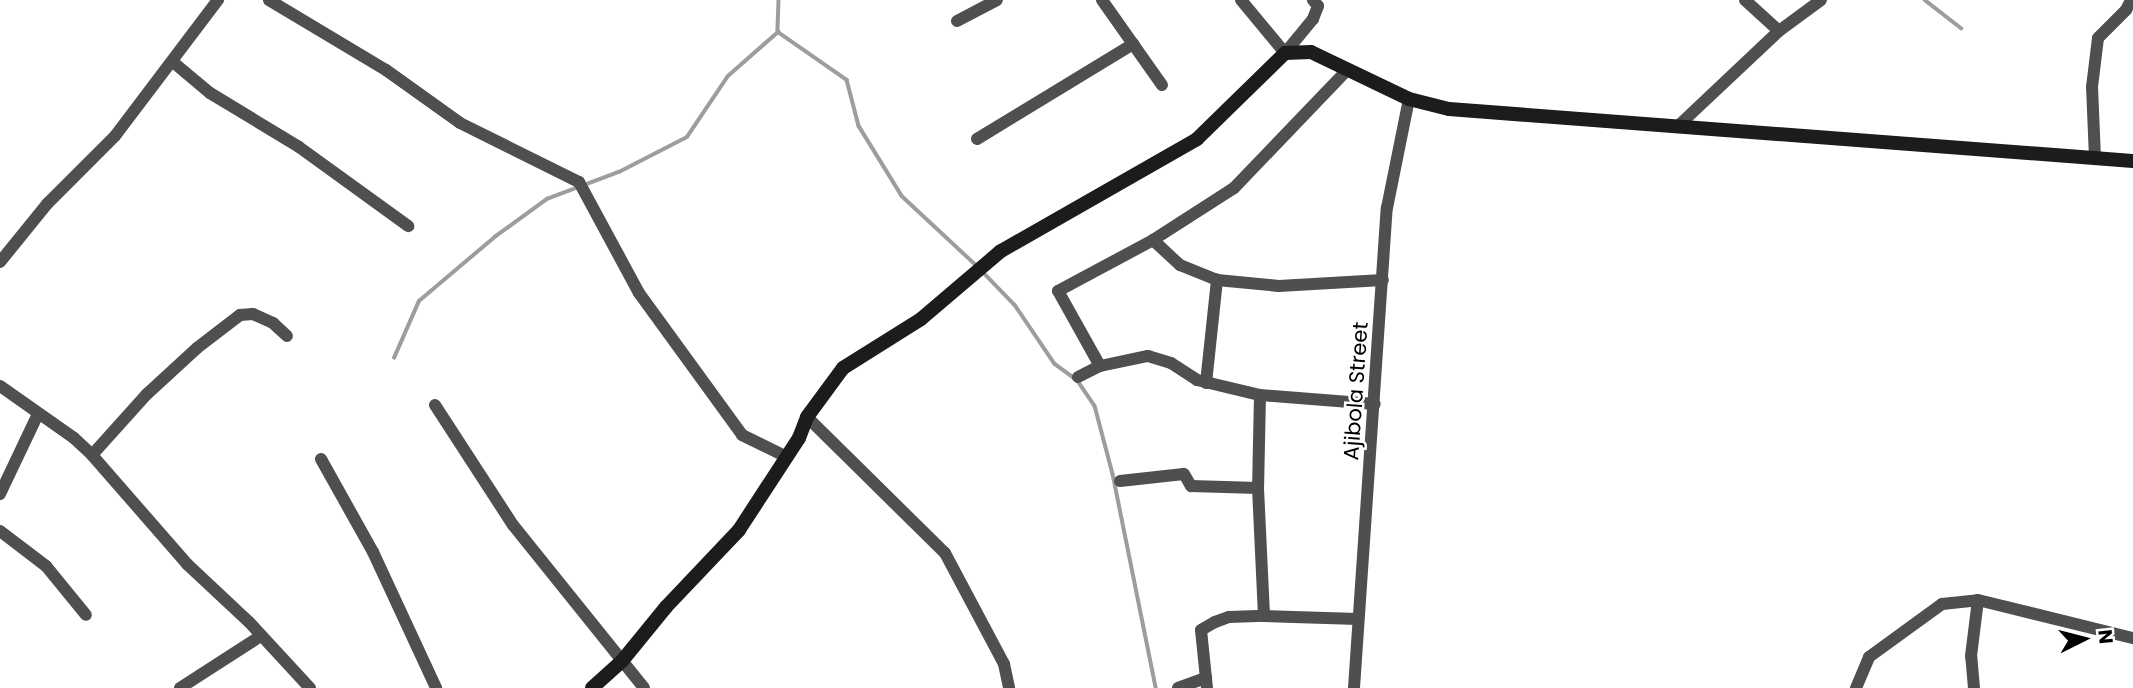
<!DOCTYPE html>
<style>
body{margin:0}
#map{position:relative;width:2133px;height:688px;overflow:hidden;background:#fff;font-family:Poppins,sans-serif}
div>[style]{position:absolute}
.stream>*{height:3.5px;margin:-1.75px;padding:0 1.75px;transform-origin:1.75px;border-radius:1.75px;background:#9d9d9d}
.street>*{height:12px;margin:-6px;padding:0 6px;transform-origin:6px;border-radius:6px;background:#4f4f4f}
.secondary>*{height:14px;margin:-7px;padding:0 7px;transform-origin:7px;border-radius:7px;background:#1c1c1c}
span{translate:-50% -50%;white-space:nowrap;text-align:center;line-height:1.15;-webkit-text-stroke:5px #fff;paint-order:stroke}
.street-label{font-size:21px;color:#000}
.north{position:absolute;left:2049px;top:604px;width:70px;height:70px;-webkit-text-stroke:5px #fff;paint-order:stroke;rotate:84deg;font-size:19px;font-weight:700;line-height:28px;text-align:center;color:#000}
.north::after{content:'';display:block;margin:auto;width:24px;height:32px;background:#000;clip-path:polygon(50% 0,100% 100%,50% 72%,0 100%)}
</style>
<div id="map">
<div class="stream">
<i style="left:779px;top:0;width:32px;rotate:92deg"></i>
<i style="left:778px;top:32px;width:84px;rotate:34.8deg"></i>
<i style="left:847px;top:80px;width:48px;rotate:75.4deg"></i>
<i style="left:859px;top:126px;width:82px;rotate:58.4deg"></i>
<i style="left:902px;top:196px;width:101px;rotate:43deg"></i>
<i style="left:1925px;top:0;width:46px;rotate:37.9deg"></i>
<i style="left:982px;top:271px;width:47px;rotate:45.9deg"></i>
<i style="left:1015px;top:305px;width:71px;rotate:55.9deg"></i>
<i style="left:1055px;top:364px;width:29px;rotate:36deg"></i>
<i style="left:1078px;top:381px;width:30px;rotate:56deg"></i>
<i style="left:1095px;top:406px;width:70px;rotate:75.2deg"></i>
<i style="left:1113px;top:474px;width:218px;rotate:78.6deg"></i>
<i style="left:394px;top:358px;width:62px;rotate:-66.3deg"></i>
<i style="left:419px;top:301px;width:101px;rotate:-40.2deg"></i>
<i style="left:496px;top:236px;width:63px;rotate:-36deg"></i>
<i style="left:547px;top:199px;width:77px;rotate:-20.6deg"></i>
<i style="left:619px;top:172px;width:76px;rotate:-27.2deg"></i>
<i style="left:687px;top:137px;width:73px;rotate:-56.1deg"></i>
<i style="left:728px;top:76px;width:67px;rotate:-41.3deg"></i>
</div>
<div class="street">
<i style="left:269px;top:0;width:136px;rotate:30.9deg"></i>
<i style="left:386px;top:70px;width:91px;rotate:35.6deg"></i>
<i style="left:460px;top:123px;width:133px;rotate:26.4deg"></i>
<i style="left:579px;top:182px;width:126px;rotate:61.6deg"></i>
<i style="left:639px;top:293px;width:175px;rotate:54deg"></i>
<i style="left:742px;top:435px;width:48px;rotate:26deg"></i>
<i style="left:1102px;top:0;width:104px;rotate:54.8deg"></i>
<i style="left:1241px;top:0;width:69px;rotate:50.3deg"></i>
<i style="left:1285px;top:53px;width:44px;rotate:-50.5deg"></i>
<i style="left:1313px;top:19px;width:14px;rotate:-69deg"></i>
<i style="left:1318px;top:6px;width:8px;rotate:-130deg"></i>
<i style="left:1745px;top:0;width:46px;rotate:42.4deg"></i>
<i style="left:957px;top:21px;width:45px;rotate:-27.7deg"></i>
<i style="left:173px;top:62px;width:48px;rotate:40deg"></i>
<i style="left:210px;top:93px;width:104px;rotate:31.2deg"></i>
<i style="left:299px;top:147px;width:135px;rotate:35.9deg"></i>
<i style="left:1677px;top:127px;width:140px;rotate:-43.3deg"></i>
<i style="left:1779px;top:31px;width:52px;rotate:-36.4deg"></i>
<i style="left:977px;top:139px;width:183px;rotate:-31.3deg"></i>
<i style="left:2095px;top:158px;width:71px;rotate:-92.4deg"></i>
<i style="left:2092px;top:87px;width:49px;rotate:-83deg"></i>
<i style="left:2098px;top:38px;width:40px;rotate:-45deg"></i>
<i style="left:2126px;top:10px;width:11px;rotate:-63deg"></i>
<i style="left:1153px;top:240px;width:37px;rotate:43deg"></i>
<i style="left:1180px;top:265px;width:40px;rotate:22deg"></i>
<i style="left:1217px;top:280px;width:62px;rotate:5.5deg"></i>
<i style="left:1279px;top:286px;width:104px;rotate:-3.3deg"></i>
<i style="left:0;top:262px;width:75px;rotate:-51deg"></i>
<i style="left:47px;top:204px;width:96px;rotate:-45deg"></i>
<i style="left:115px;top:136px;width:171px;rotate:-52.9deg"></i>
<i style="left:1100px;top:366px;width:86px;rotate:-119.2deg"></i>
<i style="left:1058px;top:291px;width:108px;rotate:-28.2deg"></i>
<i style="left:1153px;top:240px;width:96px;rotate:-32.7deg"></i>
<i style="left:1234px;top:188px;width:163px;rotate:-46.2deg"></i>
<i style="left:1078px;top:377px;width:25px;rotate:-27deg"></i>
<i style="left:1100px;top:366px;width:49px;rotate:-11.8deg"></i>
<i style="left:1148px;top:356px;width:24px;rotate:17deg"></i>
<i style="left:1171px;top:363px;width:31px;rotate:33deg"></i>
<i style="left:1197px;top:380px;width:65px;rotate:13.4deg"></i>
<i style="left:1260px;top:395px;width:115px;rotate:4.5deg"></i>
<i style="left:1206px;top:383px;width:104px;rotate:-83.9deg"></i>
<i style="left:0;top:386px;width:90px;rotate:35.1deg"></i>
<i style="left:74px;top:438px;width:25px;rotate:43deg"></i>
<i style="left:92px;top:455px;width:145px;rotate:48.9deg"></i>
<i style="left:187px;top:564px;width:85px;rotate:43.1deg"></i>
<i style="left:249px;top:622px;width:90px;rotate:47.3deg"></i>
<i style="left:1260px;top:395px;width:93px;rotate:91.2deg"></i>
<i style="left:1258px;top:488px;width:128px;rotate:87.3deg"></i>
<i style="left:435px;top:405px;width:143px;rotate:57deg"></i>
<i style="left:513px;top:525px;width:209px;rotate:51.2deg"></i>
<i style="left:807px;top:417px;width:194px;rotate:44.6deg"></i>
<i style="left:945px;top:553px;width:126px;rotate:62deg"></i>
<i style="left:1004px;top:664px;width:25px;rotate:78deg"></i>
<i style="left:92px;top:455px;width:82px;rotate:-48deg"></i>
<i style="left:147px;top:394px;width:68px;rotate:-42.6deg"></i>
<i style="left:197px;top:348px;width:54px;rotate:-37.5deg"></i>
<i style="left:240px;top:315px;width:13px;rotate:-4deg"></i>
<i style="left:253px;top:314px;width:22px;rotate:24deg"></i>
<i style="left:273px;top:323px;width:19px;rotate:43deg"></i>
<i style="left:321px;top:459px;width:107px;rotate:60.8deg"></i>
<i style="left:373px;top:552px;width:150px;rotate:65.1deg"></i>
<i style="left:1120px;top:481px;width:64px;rotate:-6.2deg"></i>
<i style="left:1184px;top:474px;width:14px;rotate:60deg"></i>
<i style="left:1191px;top:486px;width:67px;rotate:1.7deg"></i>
<i style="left:0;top:494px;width:89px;rotate:-64.6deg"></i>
<i style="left:0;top:531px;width:58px;rotate:37.3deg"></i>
<i style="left:46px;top:566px;width:63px;rotate:50.8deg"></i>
<i style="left:180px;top:688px;width:94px;rotate:-32.8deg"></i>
<i style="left:1178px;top:688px;width:30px;rotate:-20deg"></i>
<i style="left:1207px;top:688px;width:58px;rotate:-95.9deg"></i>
<i style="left:1201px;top:630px;width:16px;rotate:-30deg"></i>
<i style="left:1215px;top:622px;width:15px;rotate:-20deg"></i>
<i style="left:1229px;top:617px;width:35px;rotate:-2deg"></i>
<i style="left:1264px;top:616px;width:94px;rotate:1.8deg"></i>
<i style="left:1354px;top:688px;width:481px;rotate:-86.1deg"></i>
<i style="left:1387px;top:208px;width:111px;rotate:-78.6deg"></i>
<i style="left:1856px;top:688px;width:34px;rotate:-67deg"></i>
<i style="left:1869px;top:657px;width:90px;rotate:-36deg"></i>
<i style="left:1942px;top:604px;width:36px;rotate:-6deg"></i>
<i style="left:1974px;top:688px;width:32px;rotate:-95deg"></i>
<i style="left:1971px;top:656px;width:56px;rotate:-82.9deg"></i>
<i style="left:1978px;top:600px;width:160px;rotate:13.8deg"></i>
</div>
<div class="secondary">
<i style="left:592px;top:688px;width:40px;rotate:-42deg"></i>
<i style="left:622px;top:661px;width:70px;rotate:-50.8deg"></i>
<i style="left:666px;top:607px;width:106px;rotate:-46.5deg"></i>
<i style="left:739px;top:530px;width:110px;rotate:-56.9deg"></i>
<i style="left:799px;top:438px;width:22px;rotate:-69deg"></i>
<i style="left:807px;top:417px;width:61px;rotate:-53.7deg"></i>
<i style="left:843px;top:368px;width:92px;rotate:-32.1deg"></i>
<i style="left:921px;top:319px;width:105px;rotate:-40.4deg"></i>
<i style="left:1001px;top:251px;width:226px;rotate:-29.7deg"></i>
<i style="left:1197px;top:139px;width:123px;rotate:-44.3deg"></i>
<i style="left:1285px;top:53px;width:26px;rotate:-2deg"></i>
<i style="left:1311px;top:52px;width:109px;rotate:25.6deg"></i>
<i style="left:1409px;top:99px;width:41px;rotate:14deg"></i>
<i style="left:1449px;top:109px;width:686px;rotate:4.35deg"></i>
</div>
<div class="street-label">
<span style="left:1356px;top:391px;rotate:-86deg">Ajibola Street</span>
</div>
<div class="north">N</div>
</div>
